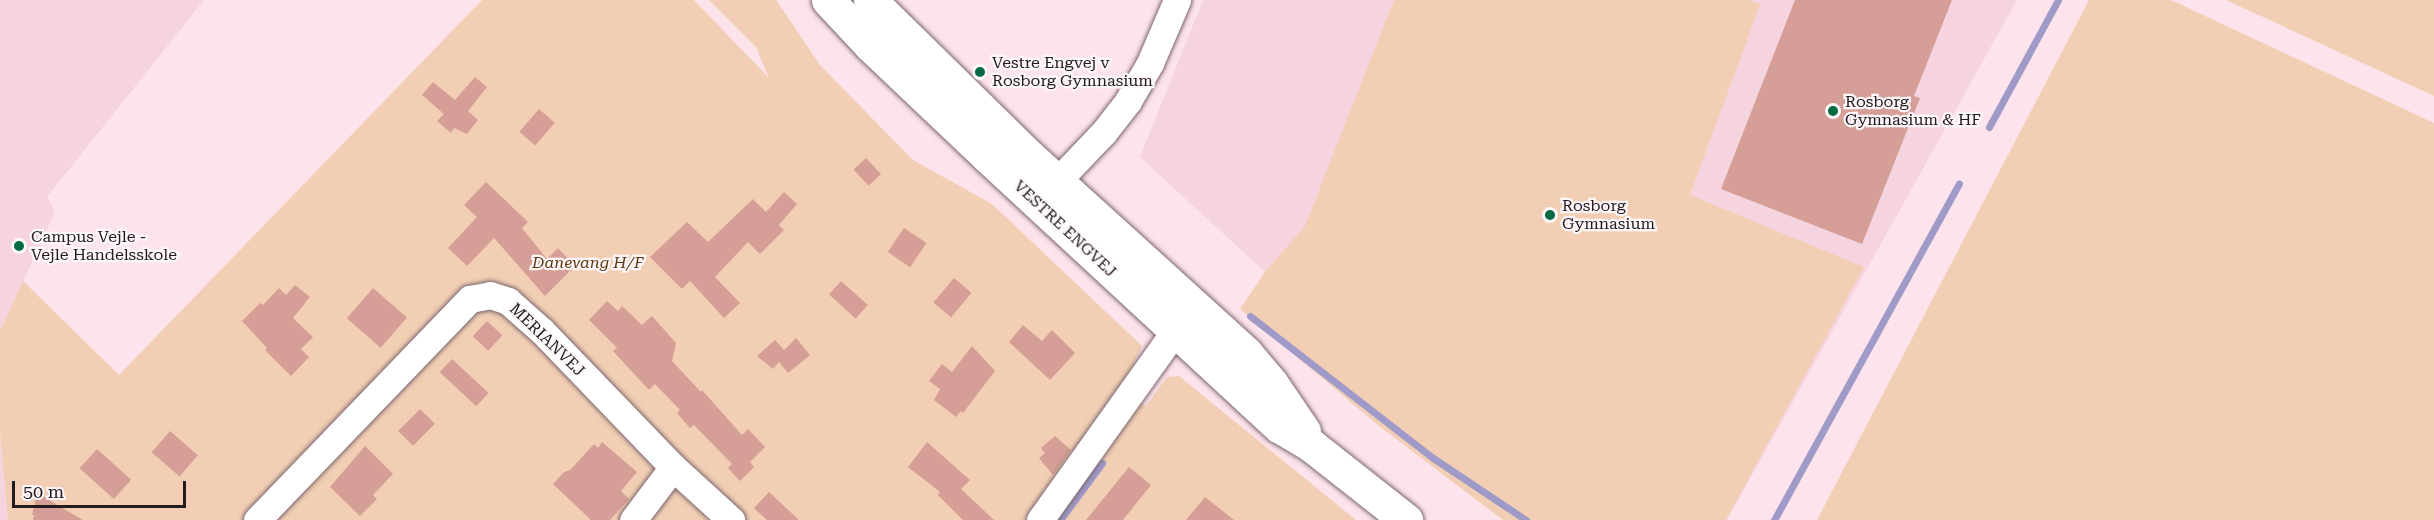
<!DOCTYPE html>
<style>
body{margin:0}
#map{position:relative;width:2434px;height:520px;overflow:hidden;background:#fde4ec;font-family:"Roboto Serif",serif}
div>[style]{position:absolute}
.built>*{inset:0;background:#f5d4df}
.green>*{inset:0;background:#f2cfb4}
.stream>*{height:7px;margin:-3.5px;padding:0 3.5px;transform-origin:3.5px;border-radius:3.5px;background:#a09ac9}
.building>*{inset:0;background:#d59e96;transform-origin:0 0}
.roads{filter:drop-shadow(0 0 2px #7c666e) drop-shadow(0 0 2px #7c666e)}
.minor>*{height:27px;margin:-13.5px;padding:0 13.5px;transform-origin:13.5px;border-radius:13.5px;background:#fff}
.tertiary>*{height:33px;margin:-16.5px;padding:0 16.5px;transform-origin:16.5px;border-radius:16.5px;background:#fff}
.dots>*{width:16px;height:16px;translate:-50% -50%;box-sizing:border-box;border:3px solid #fdf7f9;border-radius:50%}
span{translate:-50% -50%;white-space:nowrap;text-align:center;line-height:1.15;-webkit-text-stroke:4.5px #fdf7f9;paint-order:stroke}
.poi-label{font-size:16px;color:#241b1e}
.left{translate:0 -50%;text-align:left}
.street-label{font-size:16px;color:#241b1e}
.park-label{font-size:16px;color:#5f370e;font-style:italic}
.scale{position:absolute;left:12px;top:481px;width:174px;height:27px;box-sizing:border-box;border:3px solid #241b1e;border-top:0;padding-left:8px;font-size:18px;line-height:21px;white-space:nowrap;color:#241b1e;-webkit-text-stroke:4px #fdf7f9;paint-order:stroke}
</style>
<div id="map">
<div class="built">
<i style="clip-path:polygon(0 0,204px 0,47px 197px,55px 212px,0 331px)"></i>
<i style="clip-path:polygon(1203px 0,2017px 0,1727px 520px,1610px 520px,1265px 272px,1140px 157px)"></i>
<i style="clip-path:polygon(0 433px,8px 520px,0 520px)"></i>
</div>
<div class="green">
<i style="clip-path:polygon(482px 0,694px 0,769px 78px,756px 47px,709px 0,776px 0,820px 65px,913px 160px,992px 204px,1142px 346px,1122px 388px,1146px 406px,1167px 377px,1179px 376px,1356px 520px,8px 520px,0 433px,0 331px,23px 281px,119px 375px)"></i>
<i style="clip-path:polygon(1394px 0,1749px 0,1760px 5px,1690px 195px,1864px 267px,1726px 520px,1503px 520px,1379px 426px,1240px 309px,1265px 272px,1305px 226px)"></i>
<i style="clip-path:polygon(2089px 0,2171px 0,2434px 123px,2434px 520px,1817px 520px)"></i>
<i style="clip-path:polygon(2226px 0,2434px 0,2434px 96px)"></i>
</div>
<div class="stream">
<i style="left:1989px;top:127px;width:145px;rotate:-61.5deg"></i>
<i style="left:1250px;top:316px;width:232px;rotate:37.8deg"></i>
<i style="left:1433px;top:458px;width:112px;rotate:33.7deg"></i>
<i style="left:1060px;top:520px;width:71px;rotate:-53.6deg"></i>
<i style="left:1774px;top:520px;width:384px;rotate:-61.2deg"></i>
</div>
<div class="building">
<i style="clip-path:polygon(1795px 0,1952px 0,1914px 96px,1920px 98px,1862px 244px,1721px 189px)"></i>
<i style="clip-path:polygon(475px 77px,487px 87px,468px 111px,478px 120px,467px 134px,454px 128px,451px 133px,437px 121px,444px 114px,422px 95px,433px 82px,455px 100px)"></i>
<i style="left:539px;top:109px;width:21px;height:30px;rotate:41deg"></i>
<i style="left:866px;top:158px;width:22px;height:17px;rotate:47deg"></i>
<i style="clip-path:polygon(486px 182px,528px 222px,522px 228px,547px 259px,558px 248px,575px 266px,545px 296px,494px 238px,467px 266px,448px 248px,477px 217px,464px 205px)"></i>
<i style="clip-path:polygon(784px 192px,797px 204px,779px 225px,784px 230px,760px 254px,748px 242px,715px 277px,740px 303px,724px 318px,690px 281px,682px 289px,650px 257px,687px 222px,708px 242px,753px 199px,766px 212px)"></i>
<i style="left:904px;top:228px;width:27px;height:29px;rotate:34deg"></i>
<i style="left:954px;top:278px;width:23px;height:32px;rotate:40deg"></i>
<i style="left:841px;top:281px;width:36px;height:18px;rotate:42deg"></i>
<i style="clip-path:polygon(295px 285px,310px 297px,293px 318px,313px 337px,301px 349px,309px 357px,291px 376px,265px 350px,267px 348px,242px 321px,260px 303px,263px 305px,279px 288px,286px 295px)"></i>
<i style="left:373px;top:288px;width:45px;height:40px;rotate:41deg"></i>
<i style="clip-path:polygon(607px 301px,618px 311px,622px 306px,642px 325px,652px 316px,676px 343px,672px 361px,701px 392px,702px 390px,742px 435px,748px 429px,765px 447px,750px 462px,754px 467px,740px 481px,728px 468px,732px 464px,694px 425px,690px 428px,677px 413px,680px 410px,655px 384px,649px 390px,613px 351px,617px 348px,589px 320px)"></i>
<i style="left:487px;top:321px;width:21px;height:21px;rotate:43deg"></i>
<i style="clip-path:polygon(1023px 325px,1042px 341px,1052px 330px,1075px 353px,1050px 380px,1009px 342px)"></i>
<i style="clip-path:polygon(796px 338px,810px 355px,788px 373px,779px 362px,773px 369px,757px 356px,775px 340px,784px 350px)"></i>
<i style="clip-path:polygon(972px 346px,995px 371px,963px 413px,961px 411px,956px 417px,934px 400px,940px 389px,929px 381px,942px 364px,952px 372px)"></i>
<i style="left:452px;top:359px;width:50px;height:18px;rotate:43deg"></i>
<i style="left:420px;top:409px;width:21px;height:31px;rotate:45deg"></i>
<i style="left:170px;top:431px;width:37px;height:28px;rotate:41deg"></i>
<i style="clip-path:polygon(1055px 436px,1071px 450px,1053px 475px,1039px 458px,1045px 453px,1041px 448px)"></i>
<i style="clip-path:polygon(602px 442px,637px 472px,621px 491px,629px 499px,610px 520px,591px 520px,553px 484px,564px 472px,570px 470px,594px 444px,598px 448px)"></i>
<i style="clip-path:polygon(927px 442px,970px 480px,961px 489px,994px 520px,963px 520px,938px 495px,940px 492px,908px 467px)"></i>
<i style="clip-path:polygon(365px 446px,393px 474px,373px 495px,377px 499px,360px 516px,330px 487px)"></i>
<i style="left:97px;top:449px;width:46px;height:26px;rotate:42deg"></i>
<i style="clip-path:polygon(1129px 467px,1151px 485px,1123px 520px,1086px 520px)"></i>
<i style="clip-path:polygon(769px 492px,799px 520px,767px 520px,754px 508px)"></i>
<i style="clip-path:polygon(37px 493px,83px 520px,33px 520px,34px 515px,32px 515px)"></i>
<i style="clip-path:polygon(1205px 497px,1234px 520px,1186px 520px)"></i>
</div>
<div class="roads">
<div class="minor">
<i style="left:1044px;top:195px;width:87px;rotate:-46.4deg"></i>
<i style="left:1104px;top:132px;width:39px;rotate:-52deg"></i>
<i style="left:1128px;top:101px;width:44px;rotate:-59.9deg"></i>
<i style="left:1150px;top:63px;width:69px;rotate:-66.8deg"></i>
<i style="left:257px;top:520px;width:307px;rotate:-46.1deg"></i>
<i style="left:470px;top:299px;width:20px;rotate:-11deg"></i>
<i style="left:490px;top:295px;width:19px;rotate:18deg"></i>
<i style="left:508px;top:301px;width:45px;rotate:41.4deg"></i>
<i style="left:542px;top:331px;width:189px;rotate:46.1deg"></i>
<i style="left:673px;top:467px;width:79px;rotate:42.4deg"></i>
<i style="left:633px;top:520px;width:66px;rotate:-53deg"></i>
<i style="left:1040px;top:520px;width:232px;rotate:-54.5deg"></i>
</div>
<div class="tertiary">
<i style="left:828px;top:0;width:62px;rotate:47deg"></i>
<i style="left:870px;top:45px;width:161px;rotate:43.5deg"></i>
<i style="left:987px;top:156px;width:398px;rotate:42.8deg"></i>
<i style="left:1279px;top:426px;width:39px;rotate:31deg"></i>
<i style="left:1312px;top:446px;width:120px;rotate:38.2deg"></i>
<i style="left:870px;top:0;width:223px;rotate:44.5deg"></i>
<i style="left:1029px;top:156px;width:294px;rotate:42.2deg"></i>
<i style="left:1247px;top:354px;width:39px;rotate:50deg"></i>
<i style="left:1272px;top:384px;width:57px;rotate:55.8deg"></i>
</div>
</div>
<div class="dots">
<i style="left:980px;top:72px;background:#006b42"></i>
<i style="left:1833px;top:111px;background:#006b42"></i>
<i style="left:1550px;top:215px;background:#006b42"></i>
<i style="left:19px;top:246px;background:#006b42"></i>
</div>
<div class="poi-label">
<span class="left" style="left:992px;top:72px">Vestre Engvej v<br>Rosborg Gymnasium</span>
<span class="left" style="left:1845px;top:111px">Rosborg<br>Gymnasium &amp; HF</span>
<span class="left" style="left:1562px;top:215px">Rosborg<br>Gymnasium</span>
<span class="left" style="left:31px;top:246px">Campus Vejle -<br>Vejle Handelsskole</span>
</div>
<div class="street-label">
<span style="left:1065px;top:229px;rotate:43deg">VESTRE ENGVEJ</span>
<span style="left:547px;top:340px;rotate:44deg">MERIANVEJ</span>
</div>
<div class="park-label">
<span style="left:588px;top:263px">Danevang H/F</span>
</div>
<div class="scale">50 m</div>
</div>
